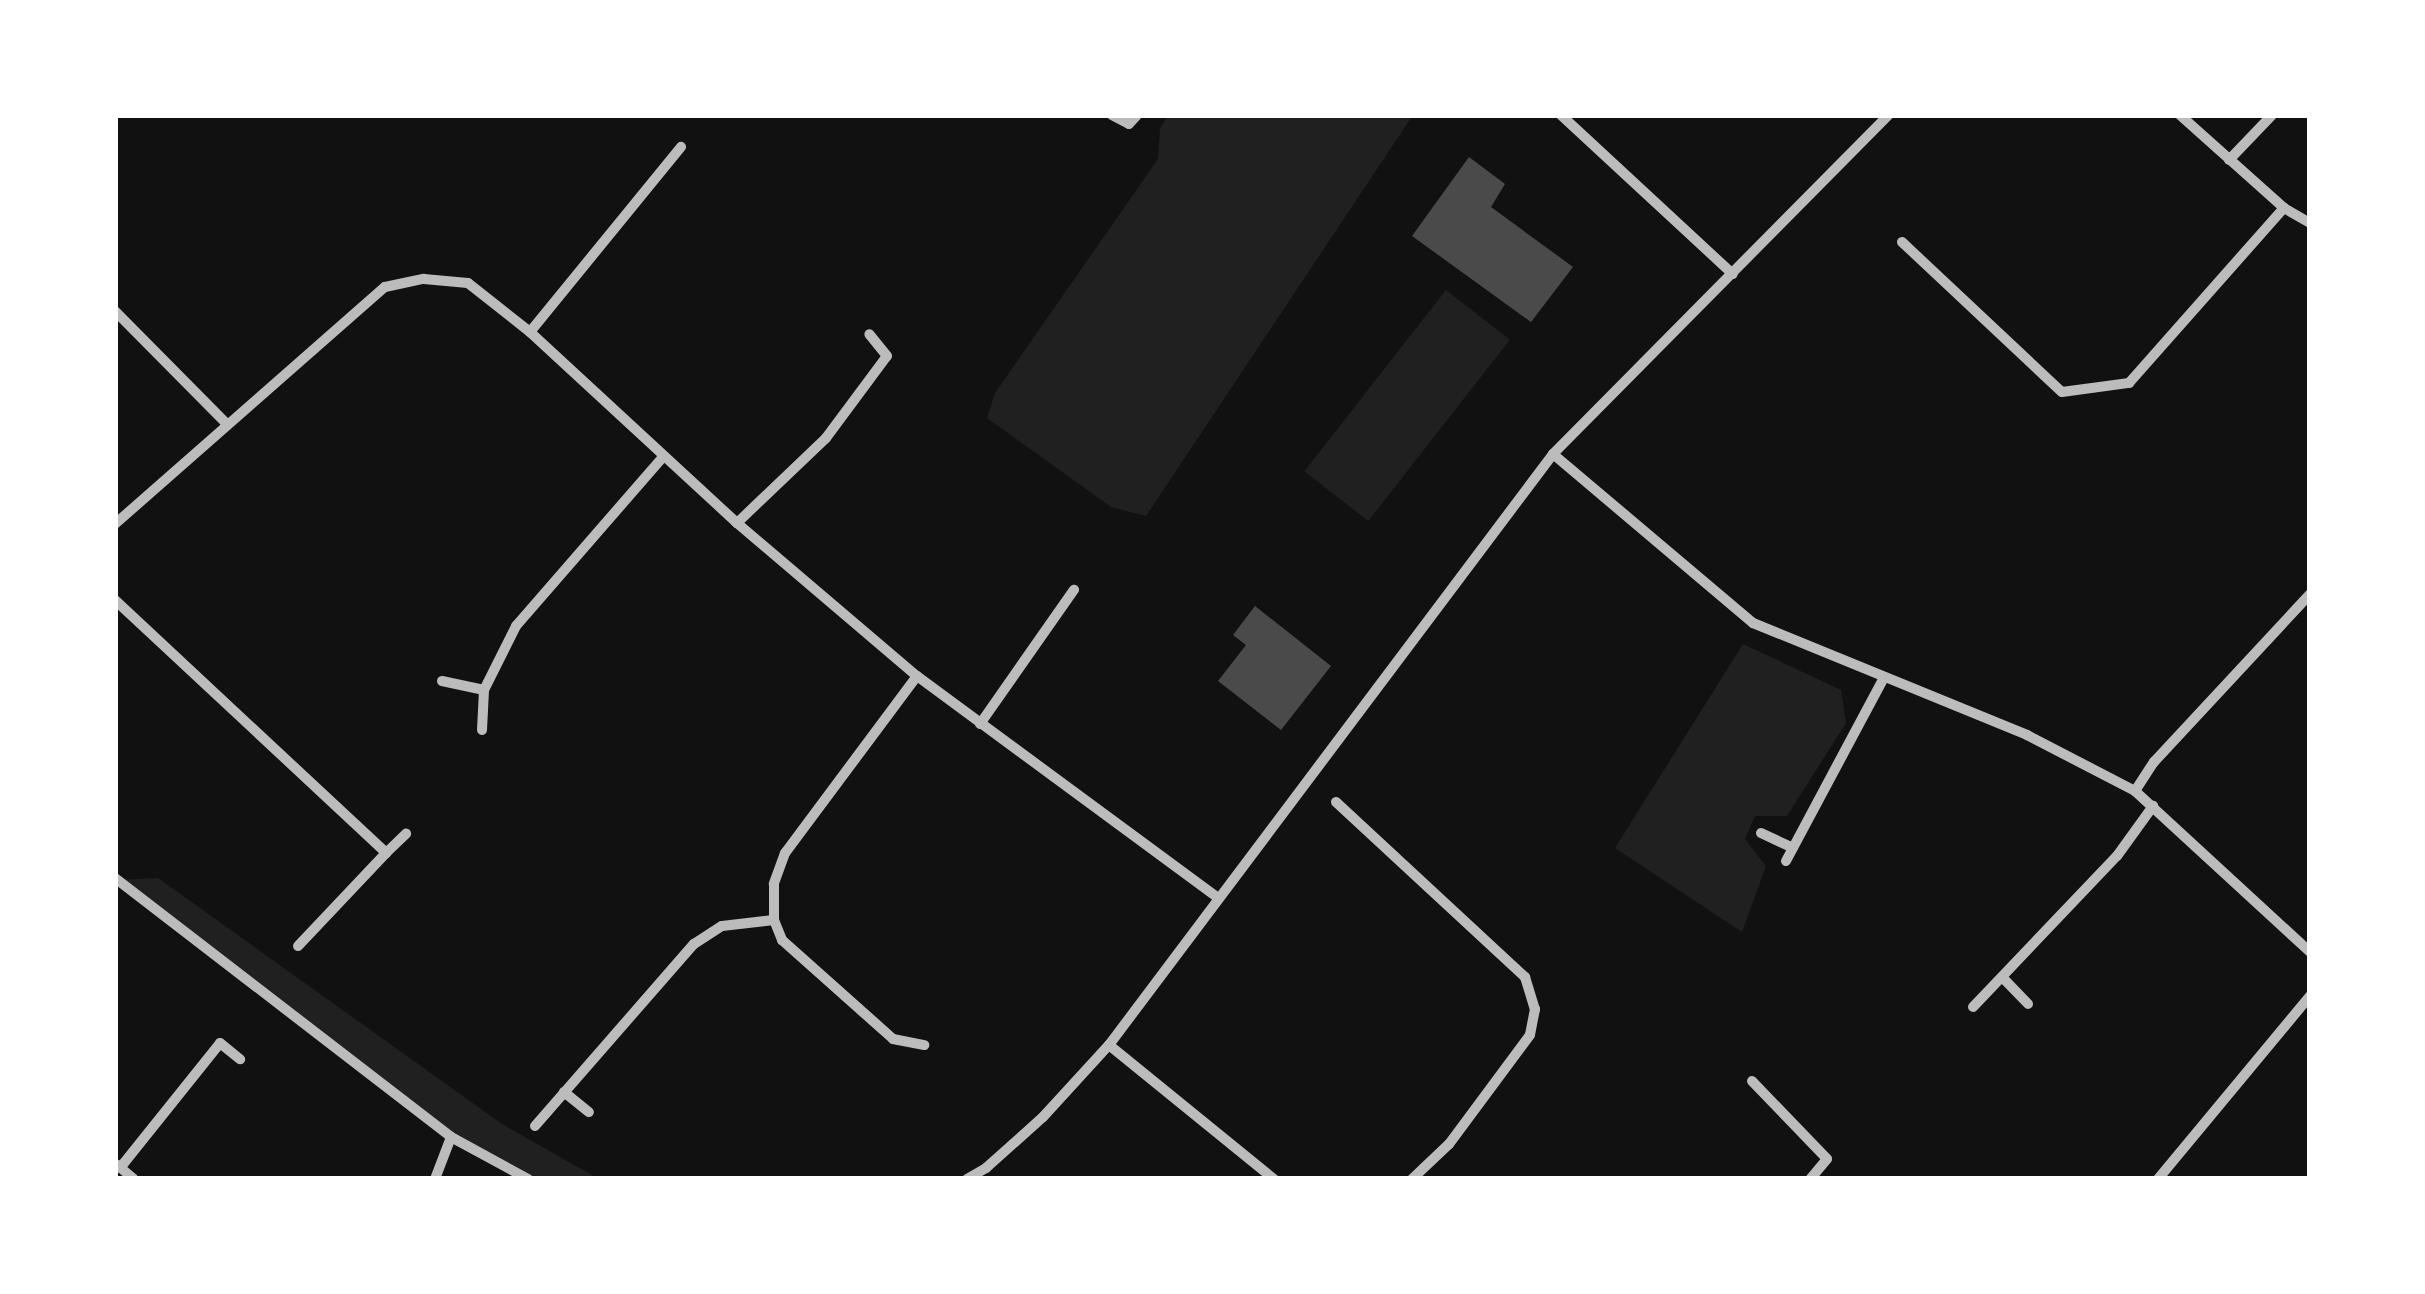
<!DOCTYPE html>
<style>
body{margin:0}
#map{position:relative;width:2425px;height:1294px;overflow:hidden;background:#111;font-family:"Crimson Pro",serif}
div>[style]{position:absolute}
.green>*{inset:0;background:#202020;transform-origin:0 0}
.building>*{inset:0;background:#4a4a4a}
.minor>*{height:10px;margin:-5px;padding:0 5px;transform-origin:5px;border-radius:5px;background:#bcbcbc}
span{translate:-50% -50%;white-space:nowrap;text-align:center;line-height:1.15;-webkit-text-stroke:10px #fff;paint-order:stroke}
.frame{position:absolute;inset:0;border:118px solid #fff;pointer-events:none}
</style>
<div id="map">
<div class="green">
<i style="clip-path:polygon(1169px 115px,1413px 115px,1146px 516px,1111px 507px,987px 418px,995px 393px,1158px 159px,1160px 128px)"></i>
<i style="left:1446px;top:290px;width:81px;height:230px;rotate:38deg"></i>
<i style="clip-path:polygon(1743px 644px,1841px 690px,1846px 723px,1787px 816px,1755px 816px,1745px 839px,1766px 866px,1742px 932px,1615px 848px)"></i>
<i style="clip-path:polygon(158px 878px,502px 1124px,599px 1179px,528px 1179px,451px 1137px,117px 880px)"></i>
</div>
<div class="building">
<i style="clip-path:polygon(1469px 157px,1505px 184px,1491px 207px,1573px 267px,1531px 322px,1412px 236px)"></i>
<i style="clip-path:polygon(1255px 606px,1331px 666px,1281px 730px,1218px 681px,1246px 645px,1233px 635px)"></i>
</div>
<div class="minor">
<i style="left:1112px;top:115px;width:19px;rotate:28deg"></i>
<i style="left:1129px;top:124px;width:12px;rotate:-48deg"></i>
<i style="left:1561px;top:115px;width:234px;rotate:42.8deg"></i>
<i style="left:2180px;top:115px;width:140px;rotate:41.8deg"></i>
<i style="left:2284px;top:208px;width:30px;rotate:30deg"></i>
<i style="left:2229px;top:160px;width:62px;rotate:-46.3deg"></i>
<i style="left:1902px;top:242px;width:219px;rotate:43.2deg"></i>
<i style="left:2062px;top:392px;width:68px;rotate:-7.7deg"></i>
<i style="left:2129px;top:383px;width:234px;rotate:-48.5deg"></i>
<i style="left:115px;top:311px;width:158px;rotate:45.3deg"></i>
<i style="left:530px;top:332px;width:239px;rotate:-50.8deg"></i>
<i style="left:1553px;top:454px;width:262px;rotate:40.2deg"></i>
<i style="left:1753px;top:623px;width:296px;rotate:22.2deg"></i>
<i style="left:2027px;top:735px;width:122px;rotate:27.4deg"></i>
<i style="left:2135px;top:791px;width:238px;rotate:42.6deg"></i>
<i style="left:737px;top:523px;width:123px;rotate:-43.7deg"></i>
<i style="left:826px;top:438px;width:102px;rotate:-53.4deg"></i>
<i style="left:887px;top:356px;width:28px;rotate:-129deg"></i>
<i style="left:115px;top:524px;width:359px;rotate:-41.3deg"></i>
<i style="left:385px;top:287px;width:40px;rotate:-12deg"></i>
<i style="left:424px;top:279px;width:44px;rotate:5.2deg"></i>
<i style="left:468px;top:283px;width:79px;rotate:38.3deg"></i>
<i style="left:530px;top:332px;width:282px;rotate:42.7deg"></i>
<i style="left:737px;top:523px;width:236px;rotate:40.4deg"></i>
<i style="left:917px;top:676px;width:373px;rotate:36.4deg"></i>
<i style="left:115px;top:600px;width:371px;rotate:43deg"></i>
<i style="left:386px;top:853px;width:128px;rotate:133.4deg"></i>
<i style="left:917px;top:676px;width:221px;rotate:126.7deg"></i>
<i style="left:785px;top:853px;width:33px;rotate:110deg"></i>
<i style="left:774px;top:884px;width:36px;rotate:90deg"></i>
<i style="left:774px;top:920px;width:22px;rotate:68deg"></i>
<i style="left:782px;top:940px;width:149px;rotate:41.7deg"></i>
<i style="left:893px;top:1039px;width:32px;rotate:11deg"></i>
<i style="left:442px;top:681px;width:43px;rotate:12.1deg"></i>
<i style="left:980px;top:724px;width:164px;rotate:-55deg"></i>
<i style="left:482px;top:730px;width:40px;rotate:-87.1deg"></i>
<i style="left:484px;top:690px;width:72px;rotate:-63.4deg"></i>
<i style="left:516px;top:626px;width:225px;rotate:-49deg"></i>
<i style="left:2135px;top:791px;width:35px;rotate:-57deg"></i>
<i style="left:2154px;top:762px;width:229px;rotate:-47.1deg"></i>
<i style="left:1336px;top:802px;width:258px;rotate:42.8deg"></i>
<i style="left:1525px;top:977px;width:34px;rotate:73deg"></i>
<i style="left:1535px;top:1009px;width:26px;rotate:101deg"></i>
<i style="left:1530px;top:1035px;width:136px;rotate:126.6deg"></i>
<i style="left:1449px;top:1144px;width:51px;rotate:136.6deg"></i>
<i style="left:1761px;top:833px;width:35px;rotate:25deg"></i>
<i style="left:386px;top:853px;width:28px;rotate:-44deg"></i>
<i style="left:1786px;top:861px;width:206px;rotate:-61.9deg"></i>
<i style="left:115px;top:878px;width:424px;rotate:37.6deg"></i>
<i style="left:451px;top:1137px;width:88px;rotate:28.6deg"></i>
<i style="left:2003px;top:978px;width:36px;rotate:46deg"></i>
<i style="left:1973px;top:1007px;width:209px;rotate:-46.4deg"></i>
<i style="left:2117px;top:856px;width:62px;rotate:-54.2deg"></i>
<i style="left:1109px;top:1045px;width:213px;rotate:39.1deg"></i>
<i style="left:1752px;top:1081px;width:108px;rotate:46.1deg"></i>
<i style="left:1827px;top:1159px;width:26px;rotate:130deg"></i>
<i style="left:564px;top:1092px;width:32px;rotate:39deg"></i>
<i style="left:535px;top:1126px;width:242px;rotate:-48.9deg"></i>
<i style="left:694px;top:944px;width:33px;rotate:-33deg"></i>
<i style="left:722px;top:926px;width:52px;rotate:-6.6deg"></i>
<i style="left:116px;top:1164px;width:23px;rotate:40deg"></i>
<i style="left:120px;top:1168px;width:160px;rotate:-51.3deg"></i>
<i style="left:220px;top:1043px;width:26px;rotate:39deg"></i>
<i style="left:435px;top:1179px;width:45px;rotate:-69.1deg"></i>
<i style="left:967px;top:1179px;width:22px;rotate:-30deg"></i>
<i style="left:986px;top:1168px;width:76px;rotate:-41.8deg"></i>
<i style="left:1043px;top:1117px;width:98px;rotate:-47.5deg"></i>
<i style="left:1109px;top:1045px;width:739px;rotate:-53.08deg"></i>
<i style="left:1553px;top:454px;width:477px;rotate:-45.3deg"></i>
<i style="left:2158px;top:1179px;width:238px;rotate:-50.3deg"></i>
</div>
<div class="frame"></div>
</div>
